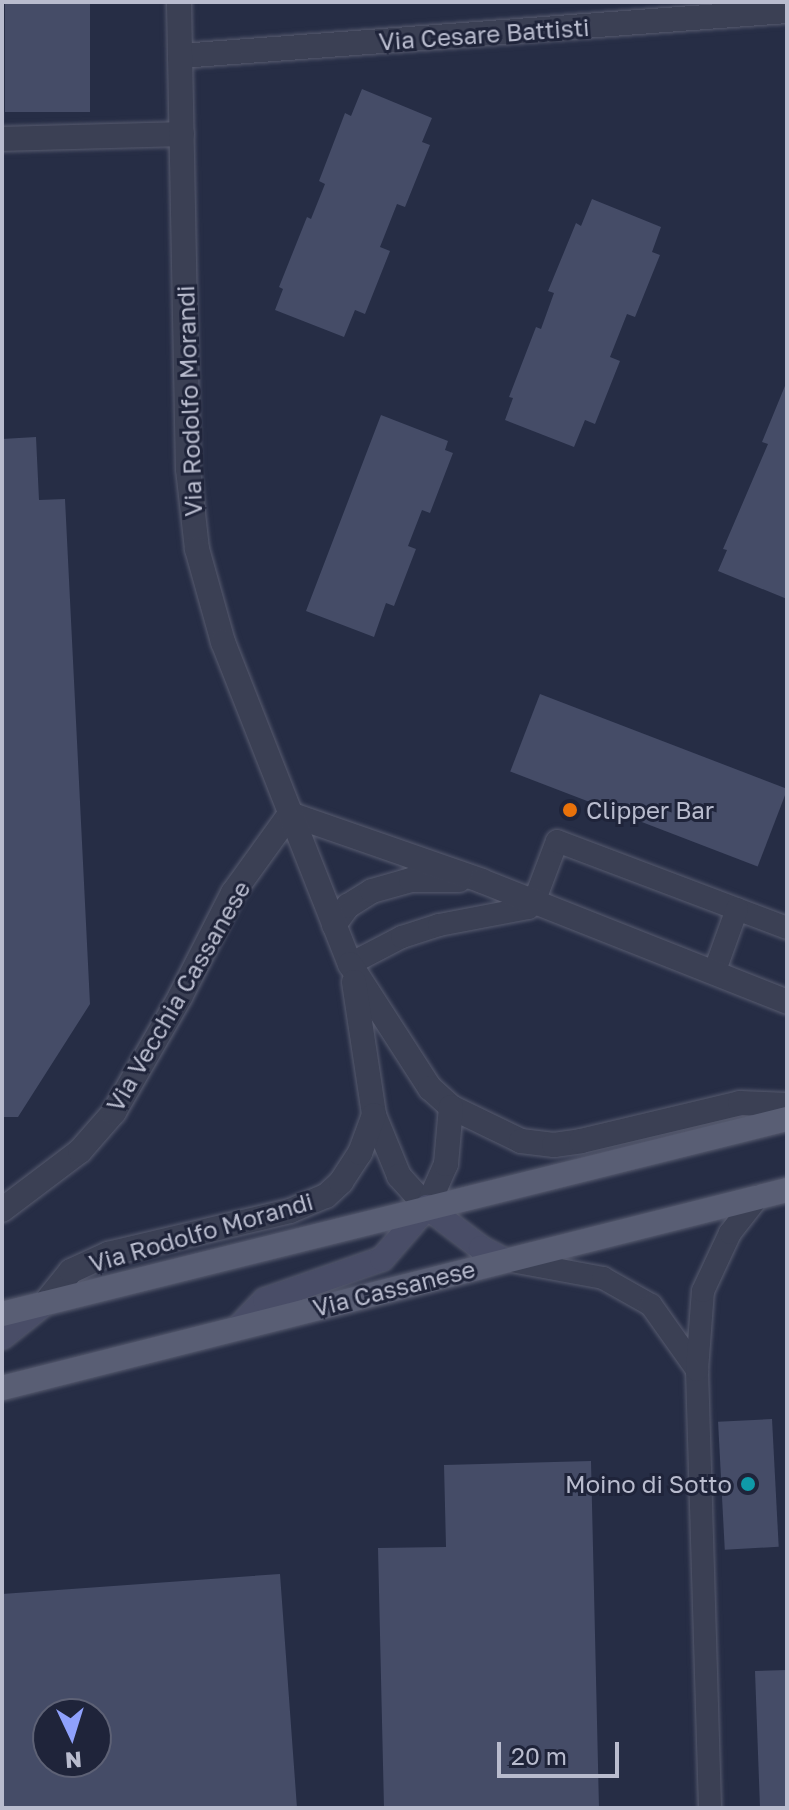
<!DOCTYPE html>
<style>
body{margin:0}
#map{position:relative;width:789px;height:1810px;overflow:hidden;background:#262d45;font-family:"Golos Text",sans-serif}
div>[style]{position:absolute}
.building>*{inset:0;background:#454c67;transform-origin:0 0}
.roads{filter:drop-shadow(0 0 2px #575b6f) drop-shadow(0 0 2px #575b6f)}
.service>*{height:22px;margin:-11px;padding:0 11px;transform-origin:11px;border-radius:11px;background:#3b4054}
.minor>*{height:24px;margin:-12px;padding:0 12px;transform-origin:12px;border-radius:12px;background:#3b4054}
.tertiary>*{height:24px;margin:-12px;padding:0 12px;transform-origin:12px;border-radius:12px;background:#3b4054}
.secondary>*{height:24px;margin:-12px;padding:0 12px;transform-origin:12px;border-radius:12px;background:#494d67}
.primary>*{height:24px;margin:-12px;padding:0 12px;transform-origin:12px;border-radius:12px;background:#595e74}
.dots>*{width:22px;height:22px;translate:-50% -50%;box-sizing:border-box;border:4px solid #1f243a;border-radius:50%}
span{translate:-50% -50%;white-space:nowrap;text-align:center;line-height:1.15;-webkit-text-stroke:6px #1f243a;paint-order:stroke}
.street-label{font-size:24px;color:#b9bcce}
.poi-label{font-size:24px;color:#b9bcce}
.left{translate:0 -50%;text-align:left}
.right{translate:-100% -50%;text-align:right}
.frame{position:absolute;inset:0;border:4px solid #b9bcce;pointer-events:none}
.north{position:absolute;left:32px;top:1698px;width:80px;height:80px;box-sizing:border-box;background:#1f243a;border:2px solid #5d6175;border-radius:50%;rotate:176deg;font-size:22px;font-weight:700;line-height:32px;text-align:center;color:#b9bcce}
.north::after{content:'';display:block;margin:auto;width:28px;height:36px;background:#8fa1fc;clip-path:polygon(50% 0,100% 100%,50% 72%,0 100%)}
.scale{position:absolute;left:497px;top:1742px;width:122px;height:36px;box-sizing:border-box;border:4px solid #b9bcce;border-top:0;padding-left:10px;font-size:24px;line-height:28px;white-space:nowrap;color:#b9bcce;-webkit-text-stroke:6px #1f243a;paint-order:stroke}
</style>
<div id="map">
<div class="building">
<i style="left:5px;top:2px;width:85px;height:110px"></i>
<i style="clip-path:polygon(362px 89px,432px 118px,422px 142px,430px 145px,405px 207px,397px 204px,380px 247px,390px 251px,365px 314px,355px 310px,344px 337px,275px 310px,283px 289px,279px 287px,307px 217px,311px 219px,325px 184px,319px 181px,345px 113px,351px 116px)"></i>
<i style="clip-path:polygon(592px 199px,661px 227px,652px 252px,660px 255px,635px 317px,627px 314px,610px 357px,620px 361px,595px 424px,585px 420px,574px 447px,505px 420px,513px 398px,509px 397px,536px 327px,541px 329px,554px 293px,548px 291px,576px 223px,581px 226px)"></i>
<i style="clip-path:polygon(787px 381px,787px 599px,718px 571px,727px 550px,723px 549px,768px 444px,762px 442px)"></i>
<i style="clip-path:polygon(381px 415px,448px 441px,445px 450px,453px 453px,430px 513px,422px 510px,408px 546px,416px 549px,394px 606px,386px 603px,374px 637px,306px 611px)"></i>
<i style="clip-path:polygon(36px 437px,39px 500px,65px 499px,90px 1004px,18px 1117px,2px 1117px,2px 439px)"></i>
<i style="left:540px;top:694px;width:265px;height:83px;rotate:21deg"></i>
<i style="left:772px;top:1419px;width:128px;height:54px;rotate:87deg"></i>
<i style="clip-path:polygon(591px 1461px,599px 1808px,384px 1808px,378px 1548px,446px 1547px,444px 1465px)"></i>
<i style="clip-path:polygon(evenodd,280px 1574px,297px 1808px,2px 1808px,2px 1594px,280px 1574px,48px 1714px,96px 1714px,96px 1762px,48px 1762px,48px 1714px)"></i>
<i style="clip-path:polygon(787px 1670px,787px 1808px,760px 1808px,755px 1671px)"></i>
</div>
<div class="roads">
<div class="service">
<i style="left:350px;top:964px;width:59px;rotate:-27.4deg"></i>
<i style="left:402px;top:937px;width:39px;rotate:-18deg"></i>
<i style="left:439px;top:925px;width:91px;rotate:-10.8deg"></i>
<i style="left:528px;top:908px;width:8px;rotate:-45deg"></i>
<i style="left:534px;top:902px;width:65px;rotate:-69.3deg"></i>
<i style="left:557px;top:841px;width:246px;rotate:20.7deg"></i>
<i style="left:714px;top:973px;width:68px;rotate:-70.2deg"></i>
<i style="left:506px;top:1260px;width:99px;rotate:10.5deg"></i>
<i style="left:603px;top:1278px;width:55px;rotate:29.4deg"></i>
<i style="left:651px;top:1305px;width:80px;rotate:54.7deg"></i>
<i style="left:710px;top:1808px;width:438px;rotate:-91.7deg"></i>
<i style="left:697px;top:1370px;width:79px;rotate:-85.7deg"></i>
<i style="left:703px;top:1291px;width:64px;rotate:-65deg"></i>
<i style="left:730px;top:1233px;width:47px;rotate:-51.9deg"></i>
</div>
<div class="minor">
<i style="left:180px;top:56px;width:609px;rotate:-4.24deg"></i>
<i style="left:2px;top:139px;width:180px;rotate:-1.6deg"></i>
<i style="left:334px;top:925px;width:24px;rotate:-54deg"></i>
<i style="left:348px;top:906px;width:28px;rotate:-32deg"></i>
<i style="left:372px;top:891px;width:41px;rotate:-15.8deg"></i>
<i style="left:411px;top:880px;width:48px"></i>
<i style="left:2px;top:1210px;width:98px;rotate:-37.1deg"></i>
<i style="left:80px;top:1151px;width:52px;rotate:-48.9deg"></i>
<i style="left:114px;top:1112px;width:133px;rotate:-60.1deg"></i>
<i style="left:180px;top:997px;width:117px;rotate:-63deg"></i>
<i style="left:233px;top:893px;width:97px;rotate:-54.2deg"></i>
<i style="left:290px;top:814px;width:203px;rotate:19.2deg"></i>
<i style="left:482px;top:881px;width:328px;rotate:21.6deg"></i>
</div>
<div class="tertiary">
<i style="left:179px;top:2px;width:467px;rotate:88.9deg"></i>
<i style="left:188px;top:469px;width:81px;rotate:83.6deg"></i>
<i style="left:197px;top:549px;width:97px;rotate:74.4deg"></i>
<i style="left:223px;top:642px;width:346px;rotate:68.5deg"></i>
<i style="left:350px;top:964px;width:148px;rotate:57.2deg"></i>
<i style="left:430px;top:1088px;width:28px;rotate:42deg"></i>
<i style="left:451px;top:1107px;width:78px;rotate:25.9deg"></i>
<i style="left:521px;top:1141px;width:33px;rotate:7deg"></i>
<i style="left:554px;top:1145px;width:27px;rotate:-8deg"></i>
<i style="left:581px;top:1141px;width:163px;rotate:-13.4deg"></i>
<i style="left:740px;top:1103px;width:47px;rotate:2.4deg"></i>
<i style="left:354px;top:982px;width:134px;rotate:81.4deg"></i>
<i style="left:374px;top:1115px;width:66px;rotate:67.7deg"></i>
<i style="left:399px;top:1176px;width:42px;rotate:47.9deg"></i>
<i style="left:427px;top:1207px;width:47px;rotate:-66.2deg"></i>
<i style="left:446px;top:1164px;width:57px;rotate:-85deg"></i>
<i style="left:45px;top:1303px;width:41px;rotate:-50.9deg"></i>
<i style="left:71px;top:1271px;width:41px;rotate:-24.7deg"></i>
<i style="left:108px;top:1254px;width:187px;rotate:-13.3deg"></i>
<i style="left:290px;top:1211px;width:39px;rotate:-23deg"></i>
<i style="left:326px;top:1196px;width:21px;rotate:-43deg"></i>
<i style="left:341px;top:1182px;width:35px;rotate:-57deg"></i>
<i style="left:360px;top:1153px;width:40px;rotate:-69.8deg"></i>
</div>
<div class="secondary">
<i style="left:238px;top:1328px;width:39px;rotate:-46deg"></i>
<i style="left:265px;top:1300px;width:124px;rotate:-19.3deg"></i>
<i style="left:382px;top:1259px;width:69px;rotate:-49.1deg"></i>
<i style="left:427px;top:1207px;width:68px;rotate:37.2deg"></i>
<i style="left:481px;top:1248px;width:26px;rotate:28deg"></i>
<i style="left:2px;top:1337px;width:55px;rotate:-38.3deg"></i>
</div>
<div class="primary">
<i style="left:2px;top:1314px;width:809px;rotate:-13.95deg"></i>
<i style="left:2px;top:1388px;width:810px;rotate:-14.16deg"></i>
</div>
</div>
<div class="dots">
<i style="left:570px;top:810px;background:#e8710a"></i>
<i style="left:748px;top:1484px;background:#0f9aa8"></i>
</div>
<div class="street-label">
<span style="left:484px;top:34px;rotate:-4deg">Via Cesare Battisti</span>
<span style="left:189px;top:401px;rotate:-92deg">Via Rodolfo Morandi</span>
<span style="left:178px;top:996px;rotate:-60deg">Via Vecchia Cassanese</span>
<span style="left:201px;top:1232px;rotate:-16deg">Via Rodolfo Morandi</span>
<span style="left:394px;top:1288px;rotate:-14deg">Via Cassanese</span>
</div>
<div class="poi-label">
<span class="left" style="left:586px;top:810px">Clipper Bar</span>
<span class="right" style="left:732px;top:1484px">Moino di Sotto</span>
</div>
<div class="frame"></div>
<div class="north">N</div>
<div class="scale">20 m</div>
</div>
